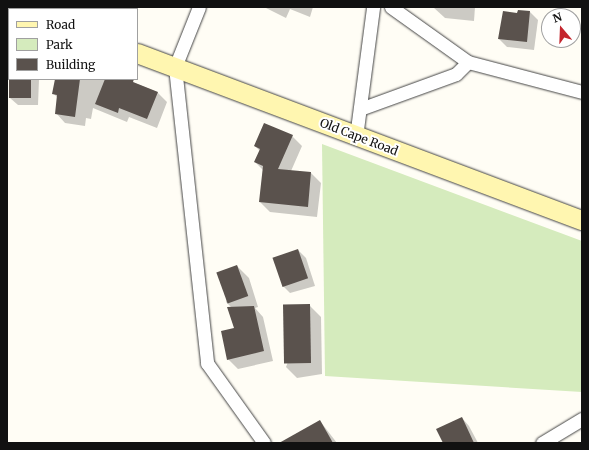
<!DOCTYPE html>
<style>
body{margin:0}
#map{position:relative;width:589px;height:450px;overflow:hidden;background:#fffdf5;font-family:Merriweather,serif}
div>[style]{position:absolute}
.green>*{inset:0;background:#d5ebbd}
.shadow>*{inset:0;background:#0003}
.building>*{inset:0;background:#5a524d;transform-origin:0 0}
.roads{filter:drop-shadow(0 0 1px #444) drop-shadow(0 0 1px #444)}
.street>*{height:13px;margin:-6.5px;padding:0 6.5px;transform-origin:6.5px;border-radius:6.5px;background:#fff}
.secondary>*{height:19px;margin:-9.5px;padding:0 9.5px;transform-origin:9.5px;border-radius:9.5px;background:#fff6b0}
span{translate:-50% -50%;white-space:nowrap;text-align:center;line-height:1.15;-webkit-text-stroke:4px #fff;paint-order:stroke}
.street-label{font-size:12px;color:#111}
.frame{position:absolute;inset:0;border:8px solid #111;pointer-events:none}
.legend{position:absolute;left:8px;top:8px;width:130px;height:72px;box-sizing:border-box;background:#fff;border:1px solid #a0a0a0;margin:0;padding:5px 7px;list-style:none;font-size:12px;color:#111}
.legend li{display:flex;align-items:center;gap:8px;height:20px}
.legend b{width:20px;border:1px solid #a0a0a0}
.north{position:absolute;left:541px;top:8px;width:40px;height:40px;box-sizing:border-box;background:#fff;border:1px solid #a0a0a0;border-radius:50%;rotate:341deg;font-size:11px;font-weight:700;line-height:16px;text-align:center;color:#111}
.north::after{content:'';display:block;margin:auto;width:14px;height:18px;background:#c4262e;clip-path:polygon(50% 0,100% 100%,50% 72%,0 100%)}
</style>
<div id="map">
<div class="green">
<i style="clip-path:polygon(322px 144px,582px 241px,582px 392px,325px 376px)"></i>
</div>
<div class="shadow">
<i style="clip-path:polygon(264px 7px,313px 7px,310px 17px,290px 9px,286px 18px)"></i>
<i style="clip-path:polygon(433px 7px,475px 7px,474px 21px,445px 18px)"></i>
<i style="clip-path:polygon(519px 11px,530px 12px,538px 20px,534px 50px,507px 47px,499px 39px)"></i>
<i style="clip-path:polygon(10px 79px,39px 79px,38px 105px,18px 105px,10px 98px)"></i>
<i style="clip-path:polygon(57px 79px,125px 79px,157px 92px,167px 102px,157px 128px,129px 117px,127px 122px,93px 108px,91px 119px,86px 118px,85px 126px,65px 123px,56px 113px,58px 98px,54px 94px)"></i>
<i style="clip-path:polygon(292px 136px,302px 146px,291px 171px,311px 173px,321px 183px,317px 217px,270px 212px,260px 202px,263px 170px,255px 162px,260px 151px,255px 146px)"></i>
<i style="clip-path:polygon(298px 250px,306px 258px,315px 286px,290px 293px,282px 285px)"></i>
<i style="clip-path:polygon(237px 266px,249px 278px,258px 307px,255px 308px,263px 317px,273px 361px,238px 369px,228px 359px,235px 329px,232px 308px,226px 302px)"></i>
<i style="clip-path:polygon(309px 305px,321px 317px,322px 374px,297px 378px,286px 367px)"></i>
<i style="clip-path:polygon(462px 418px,469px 426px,478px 443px,444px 443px)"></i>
<i style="clip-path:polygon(320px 421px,337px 443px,293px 443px)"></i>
</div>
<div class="building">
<i style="clip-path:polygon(518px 10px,530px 11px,527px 42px,498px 39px,503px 11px,517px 13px)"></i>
<i style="left:9px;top:79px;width:22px;height:19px"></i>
<i style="clip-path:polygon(55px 79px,80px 79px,75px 117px,55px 114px,57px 95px,52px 94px)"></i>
<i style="clip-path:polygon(105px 79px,134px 79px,133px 82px,158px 92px,147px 119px,119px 108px,118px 113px,95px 104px)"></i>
<i style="clip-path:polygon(264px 123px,293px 135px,278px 169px,311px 172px,308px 207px,259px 202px,263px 166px,254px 162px,260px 149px,254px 146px)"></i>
<i style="left:298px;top:249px;width:31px;height:27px;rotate:71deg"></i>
<i style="left:237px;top:265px;width:33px;height:22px;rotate:70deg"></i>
<i style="left:310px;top:304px;width:59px;height:27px;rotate:89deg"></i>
<i style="clip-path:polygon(254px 306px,264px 351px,227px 360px,221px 331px,234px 328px,227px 307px)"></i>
<i style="clip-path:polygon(462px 417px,474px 443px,443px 443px,436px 429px)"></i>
<i style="clip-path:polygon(320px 420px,333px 443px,279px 443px)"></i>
</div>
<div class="roads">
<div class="street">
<i style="left:199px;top:7px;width:65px;rotate:111.8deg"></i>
<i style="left:175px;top:67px;width:298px;rotate:83.8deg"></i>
<i style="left:207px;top:363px;width:98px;rotate:54.5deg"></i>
<i style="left:391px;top:7px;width:95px;rotate:35.5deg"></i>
<i style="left:71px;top:9px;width:2px;rotate:-63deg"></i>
<i style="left:360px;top:109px;width:102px;rotate:-20deg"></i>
<i style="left:456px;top:74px;width:17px;rotate:-45deg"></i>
<i style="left:468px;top:62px;width:118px;rotate:14.7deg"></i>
<i style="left:356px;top:137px;width:131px;rotate:-82.5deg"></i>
<i style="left:542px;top:443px;width:47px;rotate:-31deg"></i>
</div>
<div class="secondary">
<i style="left:11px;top:7px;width:5px;rotate:22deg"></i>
<i style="left:137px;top:53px;width:475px;rotate:20.6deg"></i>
</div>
</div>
<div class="street-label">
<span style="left:359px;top:137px;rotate:21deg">Old Cape Road</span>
</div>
<div class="frame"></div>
<ul class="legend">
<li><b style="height:5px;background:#fff6b0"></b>Road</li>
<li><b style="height:11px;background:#d5ebbd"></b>Park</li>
<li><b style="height:11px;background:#5a524d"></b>Building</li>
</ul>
<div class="north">N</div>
</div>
